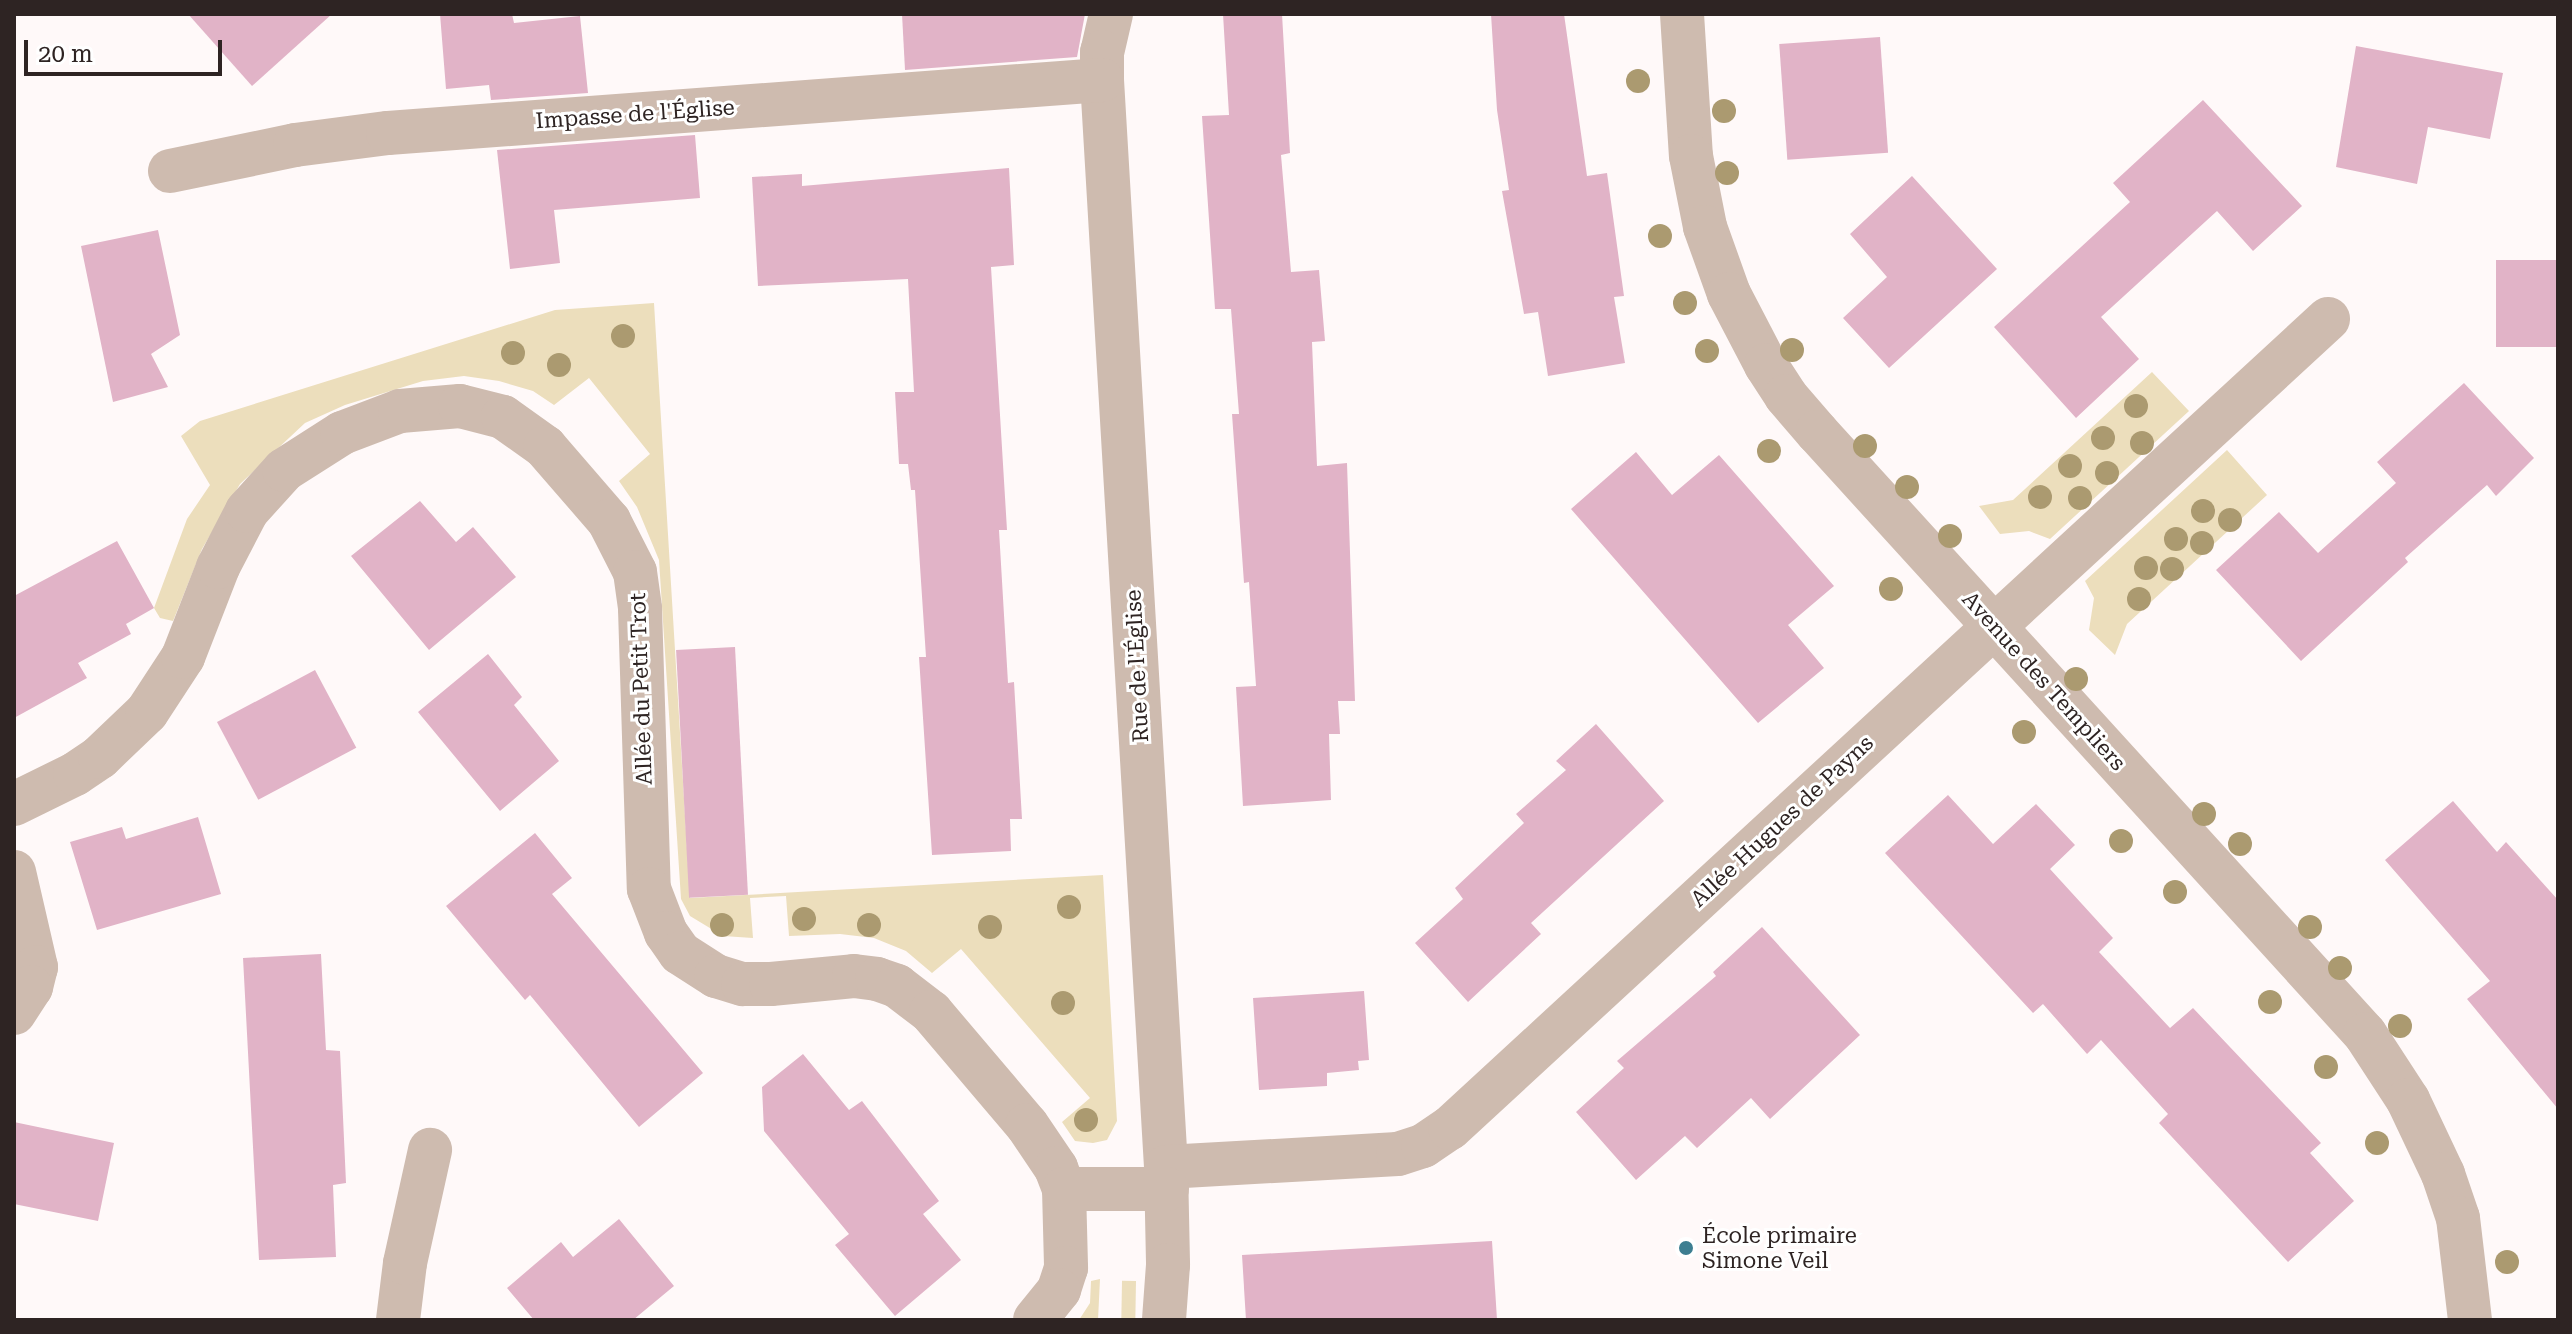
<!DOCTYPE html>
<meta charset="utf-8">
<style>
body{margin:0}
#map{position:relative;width:2572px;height:1334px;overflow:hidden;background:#fff9f9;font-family:"Roboto Serif",serif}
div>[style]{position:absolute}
.green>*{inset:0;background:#ecdebc;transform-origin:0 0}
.building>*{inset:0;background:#e1b3c7;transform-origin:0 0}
.minor>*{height:44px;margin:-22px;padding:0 22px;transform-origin:22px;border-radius:22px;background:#cebbaf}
.trees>*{width:24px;height:24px;margin:-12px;border-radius:50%;background:#ab9a70}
.dots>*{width:22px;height:22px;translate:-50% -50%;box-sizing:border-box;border:4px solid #fff;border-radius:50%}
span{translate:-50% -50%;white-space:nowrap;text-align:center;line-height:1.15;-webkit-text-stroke:6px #fff;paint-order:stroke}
.street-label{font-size:22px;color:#2e2423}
.poi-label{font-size:22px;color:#2e2423}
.left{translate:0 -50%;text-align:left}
.frame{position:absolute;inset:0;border:16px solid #2e2423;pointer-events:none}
.scale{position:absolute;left:24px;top:40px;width:198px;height:36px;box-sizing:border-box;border:4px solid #2e2423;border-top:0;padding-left:10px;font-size:24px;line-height:28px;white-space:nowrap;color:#2e2423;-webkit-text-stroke:6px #fff;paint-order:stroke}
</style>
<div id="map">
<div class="green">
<i style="clip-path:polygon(654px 303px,690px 898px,1103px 875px,1117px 1121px,1107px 1140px,1093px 1143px,1075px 1141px,1062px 1122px,1090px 1098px,961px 949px,932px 973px,906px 951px,874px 938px,840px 934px,789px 936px,786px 896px,750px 898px,753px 938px,723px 936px,690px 916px,681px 899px,659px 560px,637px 507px,619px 481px,650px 454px,589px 378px,554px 405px,533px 391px,499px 381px,464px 376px,423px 381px,345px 405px,305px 423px,240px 484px,202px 549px,173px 621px,160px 618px,154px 608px,187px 519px,210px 485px,181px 436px,200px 421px,555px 310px)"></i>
<i style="clip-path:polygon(2152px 372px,2189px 411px,2050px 539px,2029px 531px,2000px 534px,1979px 506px,2013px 500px)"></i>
<i style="clip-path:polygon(2227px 450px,2267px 495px,2127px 624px,2115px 655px,2089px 630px,2094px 598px,2085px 581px)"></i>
<i style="clip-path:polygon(1100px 1279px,1098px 1320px,1079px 1320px,1090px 1303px,1091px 1281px)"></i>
<i style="left:1136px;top:1281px;width:39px;height:14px;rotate:91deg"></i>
</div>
<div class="building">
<i style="clip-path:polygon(188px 14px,332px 14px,252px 86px)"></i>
<i style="clip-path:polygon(440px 14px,512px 14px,514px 23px,580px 16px,588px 93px,491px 100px,489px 85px,446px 89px)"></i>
<i style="clip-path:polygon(902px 14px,1085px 14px,1077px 57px,905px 70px)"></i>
<i style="clip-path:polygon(1223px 14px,1282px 14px,1290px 153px,1281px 155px,1291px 272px,1319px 270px,1325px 341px,1312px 342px,1317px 466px,1347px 463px,1355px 701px,1338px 701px,1340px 734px,1329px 734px,1331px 800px,1243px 806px,1236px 687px,1256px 686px,1249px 582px,1244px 583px,1232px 414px,1239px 414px,1231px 309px,1215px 309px,1202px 116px,1229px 115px)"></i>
<i style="clip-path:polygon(1491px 14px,1564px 14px,1587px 176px,1607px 173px,1624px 296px,1614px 297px,1625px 363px,1548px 376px,1538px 312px,1524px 314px,1502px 191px,1509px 190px,1497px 110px)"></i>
<i style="left:1880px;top:37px;width:116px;height:101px;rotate:86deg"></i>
<i style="clip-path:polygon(2356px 46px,2503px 73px,2490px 139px,2428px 127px,2417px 184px,2336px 167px)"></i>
<i style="clip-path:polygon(2203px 100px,2302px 206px,2253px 251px,2217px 211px,2101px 317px,2139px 359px,2076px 418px,1994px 327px,2130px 202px,2113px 183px)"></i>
<i style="clip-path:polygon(695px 135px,700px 198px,554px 210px,560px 263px,510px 269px,497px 150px)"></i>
<i style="clip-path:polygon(1009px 168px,1014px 265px,991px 267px,1007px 530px,999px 530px,1008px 683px,1014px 682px,1022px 819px,1010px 819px,1011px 851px,932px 855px,919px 657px,926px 657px,915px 490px,911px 490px,908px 464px,899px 464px,895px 392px,914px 392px,908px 279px,758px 286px,752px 177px,802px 174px,802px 186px)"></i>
<i style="clip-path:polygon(1912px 176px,1997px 269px,1889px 368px,1843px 318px,1887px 277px,1850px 234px)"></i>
<i style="clip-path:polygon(158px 230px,180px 335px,151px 354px,168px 387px,113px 402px,81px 246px)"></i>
<i style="left:2558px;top:260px;width:87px;height:62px;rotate:90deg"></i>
<i style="clip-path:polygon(2464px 383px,2534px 458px,2496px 496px,2487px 485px,2405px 558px,2408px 562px,2301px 661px,2216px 570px,2279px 512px,2318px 553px,2396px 483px,2377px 462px)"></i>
<i style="clip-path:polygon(1636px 452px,1672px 495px,1719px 455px,1834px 586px,1788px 625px,1824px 668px,1758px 723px,1571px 509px)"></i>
<i style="clip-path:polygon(420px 501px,456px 542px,473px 527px,516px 577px,429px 650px,351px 556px)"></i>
<i style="clip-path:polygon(117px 541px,154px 608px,126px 624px,131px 634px,78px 663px,87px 678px,14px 718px,14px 596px)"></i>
<i style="left:735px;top:647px;width:248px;height:59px;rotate:87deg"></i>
<i style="clip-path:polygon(488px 654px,522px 697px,514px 705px,559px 761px,500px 811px,418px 712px)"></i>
<i style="left:315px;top:670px;width:88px;height:111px;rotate:62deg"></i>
<i style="clip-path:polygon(1596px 724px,1664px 801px,1531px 923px,1541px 934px,1468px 1002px,1415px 943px,1463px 899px,1455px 888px,1524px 823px,1516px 814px,1566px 770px,1556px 761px)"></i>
<i style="clip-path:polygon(1948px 795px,1993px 844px,2036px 804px,2075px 845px,2050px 869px,2113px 938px,2099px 952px,2170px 1028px,2193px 1008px,2321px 1143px,2310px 1153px,2354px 1201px,2288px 1262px,2159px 1123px,2168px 1114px,2101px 1040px,2087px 1054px,2043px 1004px,2033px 1013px,1885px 853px)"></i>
<i style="clip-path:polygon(2453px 801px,2497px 852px,2506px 842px,2558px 900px,2558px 1109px,2467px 999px,2490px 981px,2385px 860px)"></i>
<i style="clip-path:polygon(198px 817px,221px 894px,97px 930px,70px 842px,122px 827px,126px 839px)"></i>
<i style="clip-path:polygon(535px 833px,572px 878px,552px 894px,703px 1073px,639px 1127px,530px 995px,525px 1000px,446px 906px)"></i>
<i style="clip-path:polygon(1762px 927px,1860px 1035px,1770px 1119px,1751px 1098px,1697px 1148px,1685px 1136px,1636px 1180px,1576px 1112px,1624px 1068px,1617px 1061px,1716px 976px,1713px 972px)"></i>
<i style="clip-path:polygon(321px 954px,326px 1050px,340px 1051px,346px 1183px,333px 1185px,336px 1257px,259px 1260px,243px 958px)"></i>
<i style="clip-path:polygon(1364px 991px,1369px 1060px,1358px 1061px,1359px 1070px,1327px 1073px,1327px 1086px,1259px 1090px,1253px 998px)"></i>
<i style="clip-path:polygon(803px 1054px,849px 1110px,862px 1101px,939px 1201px,923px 1214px,961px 1260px,895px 1316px,835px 1245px,849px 1234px,764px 1131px,762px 1087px)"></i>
<i style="clip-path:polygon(14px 1122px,114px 1143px,98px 1221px,14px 1204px)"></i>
<i style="clip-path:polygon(619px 1219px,674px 1286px,633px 1320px,534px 1320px,507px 1288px,561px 1242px,573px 1257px)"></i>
<i style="clip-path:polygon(1492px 1241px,1497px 1320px,1246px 1320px,1242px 1255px)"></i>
</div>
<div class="minor">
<i style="left:1111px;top:14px;width:39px;rotate:103deg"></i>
<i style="left:1102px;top:52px;width:28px;rotate:90deg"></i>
<i style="left:1102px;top:80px;width:1089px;rotate:86.63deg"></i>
<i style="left:1166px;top:1167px;width:98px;rotate:88.8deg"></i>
<i style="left:1168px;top:1265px;width:55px;rotate:94.2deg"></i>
<i style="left:1682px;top:14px;width:142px;rotate:86.4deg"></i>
<i style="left:1691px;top:156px;width:72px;rotate:78.8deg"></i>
<i style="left:1705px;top:227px;width:71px;rotate:70.3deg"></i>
<i style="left:1729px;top:294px;width:80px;rotate:62.5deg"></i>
<i style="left:1766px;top:365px;width:37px;rotate:57deg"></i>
<i style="left:1786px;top:396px;width:48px;rotate:49.3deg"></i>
<i style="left:1817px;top:432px;width:814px;rotate:47.69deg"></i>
<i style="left:2365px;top:1034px;width:79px;rotate:56.9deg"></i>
<i style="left:2408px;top:1100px;width:82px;rotate:64.7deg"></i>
<i style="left:2443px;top:1174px;width:46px;rotate:71.2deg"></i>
<i style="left:2458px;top:1218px;width:103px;rotate:83.3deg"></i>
<i style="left:170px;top:171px;width:128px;rotate:-11.7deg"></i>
<i style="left:295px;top:145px;width:94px;rotate:-7.4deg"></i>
<i style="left:388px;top:133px;width:716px;rotate:-4.25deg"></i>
<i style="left:14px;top:804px;width:68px;rotate:-26.2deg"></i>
<i style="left:75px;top:774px;width:30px;rotate:-34deg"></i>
<i style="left:100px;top:757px;width:65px;rotate:-43.8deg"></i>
<i style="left:147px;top:712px;width:66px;rotate:-56.8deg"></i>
<i style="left:183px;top:657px;width:97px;rotate:-68.7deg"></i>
<i style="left:218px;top:567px;width:63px;rotate:-62.6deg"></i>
<i style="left:247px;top:511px;width:55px;rotate:-47.9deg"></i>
<i style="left:284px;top:470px;width:69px;rotate:-32.5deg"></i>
<i style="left:342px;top:433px;width:62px;rotate:-20.8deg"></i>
<i style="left:400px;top:411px;width:60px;rotate:-4.8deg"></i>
<i style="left:460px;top:406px;width:44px;rotate:14.3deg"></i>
<i style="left:503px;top:417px;width:52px;rotate:35.5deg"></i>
<i style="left:545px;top:447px;width:98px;rotate:49.1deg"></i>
<i style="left:609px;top:521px;width:57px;rotate:63deg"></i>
<i style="left:635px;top:572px;width:37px;rotate:82deg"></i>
<i style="left:640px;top:609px;width:280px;rotate:88.2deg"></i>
<i style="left:649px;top:889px;width:47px;rotate:68.9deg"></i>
<i style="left:666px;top:933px;width:24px;rotate:55deg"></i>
<i style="left:680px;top:953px;width:43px;rotate:32.6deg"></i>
<i style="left:716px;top:976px;width:28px;rotate:17deg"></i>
<i style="left:743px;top:984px;width:28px"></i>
<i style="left:771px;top:984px;width:83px;rotate:-5.5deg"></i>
<i style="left:854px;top:976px;width:23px;rotate:7deg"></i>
<i style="left:877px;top:979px;width:21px;rotate:19deg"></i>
<i style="left:897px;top:986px;width:43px;rotate:37.4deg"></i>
<i style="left:931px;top:1012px;width:148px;rotate:49.7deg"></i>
<i style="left:1027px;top:1125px;width:52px;rotate:56deg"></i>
<i style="left:1056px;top:1168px;width:22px;rotate:69deg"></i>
<i style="left:1064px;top:1189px;width:79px;rotate:88.5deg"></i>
<i style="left:1066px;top:1268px;width:23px;rotate:108deg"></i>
<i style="left:1059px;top:1290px;width:38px;rotate:129deg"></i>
<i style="left:14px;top:872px;width:98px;rotate:77deg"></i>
<i style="left:36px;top:967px;width:21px;rotate:104deg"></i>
<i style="left:31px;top:987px;width:31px;rotate:123deg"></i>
<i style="left:1166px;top:1167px;width:232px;rotate:-3.2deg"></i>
<i style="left:1398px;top:1154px;width:26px;rotate:-18deg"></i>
<i style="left:1423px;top:1146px;width:32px;rotate:-34deg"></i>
<i style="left:1450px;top:1128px;width:1194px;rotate:-42.66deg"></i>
<i style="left:1064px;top:1189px;width:103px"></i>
<i style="left:398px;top:1320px;width:57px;rotate:-83deg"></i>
<i style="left:405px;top:1263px;width:116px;rotate:-77.5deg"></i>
</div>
<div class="trees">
<i style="left:1638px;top:81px"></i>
<i style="left:1724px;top:111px"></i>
<i style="left:1727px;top:173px"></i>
<i style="left:1660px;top:236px"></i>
<i style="left:1685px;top:303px"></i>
<i style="left:623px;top:336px"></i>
<i style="left:1792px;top:350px"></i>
<i style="left:1707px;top:351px"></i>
<i style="left:513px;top:353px"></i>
<i style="left:559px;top:365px"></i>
<i style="left:2136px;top:406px"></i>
<i style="left:2103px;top:438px"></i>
<i style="left:2142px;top:443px"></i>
<i style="left:1865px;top:446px"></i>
<i style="left:1769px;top:451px"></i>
<i style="left:2070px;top:466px"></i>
<i style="left:2107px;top:473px"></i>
<i style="left:1907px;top:487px"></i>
<i style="left:2040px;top:497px"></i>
<i style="left:2080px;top:498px"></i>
<i style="left:2203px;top:511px"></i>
<i style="left:2230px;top:520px"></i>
<i style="left:1950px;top:536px"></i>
<i style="left:2176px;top:539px"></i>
<i style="left:2202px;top:543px"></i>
<i style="left:2146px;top:568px"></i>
<i style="left:2172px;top:569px"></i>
<i style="left:1891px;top:589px"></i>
<i style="left:2139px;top:599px"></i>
<i style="left:2076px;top:679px"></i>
<i style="left:2024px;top:732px"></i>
<i style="left:2204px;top:814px"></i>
<i style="left:2121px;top:841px"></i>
<i style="left:2240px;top:844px"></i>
<i style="left:2175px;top:892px"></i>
<i style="left:1069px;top:907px"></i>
<i style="left:804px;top:919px"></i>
<i style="left:722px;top:925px"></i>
<i style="left:869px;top:925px"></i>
<i style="left:990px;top:927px"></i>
<i style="left:2310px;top:927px"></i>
<i style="left:2340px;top:968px"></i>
<i style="left:2270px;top:1002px"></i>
<i style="left:1063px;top:1003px"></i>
<i style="left:2400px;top:1026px"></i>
<i style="left:2326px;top:1067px"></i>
<i style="left:1086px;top:1120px"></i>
<i style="left:2377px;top:1143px"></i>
<i style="left:2507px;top:1262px"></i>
</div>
<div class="dots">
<i style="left:1686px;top:1248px;background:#3d7e91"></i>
</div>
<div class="street-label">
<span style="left:635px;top:114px;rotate:-4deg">Impasse de l'Église</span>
<span style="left:1137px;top:666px;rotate:-93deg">Rue de l'Église</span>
<span style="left:2044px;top:681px;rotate:48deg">Avenue des Templiers</span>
<span style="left:641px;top:689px;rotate:-92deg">Allée du Petit Trot</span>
<span style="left:1782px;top:821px;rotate:-43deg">Allée Hugues de Payns</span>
</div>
<div class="poi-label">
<span class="left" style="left:1702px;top:1248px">École primaire<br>Simone Veil</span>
</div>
<div class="frame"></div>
<div class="scale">20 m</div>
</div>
